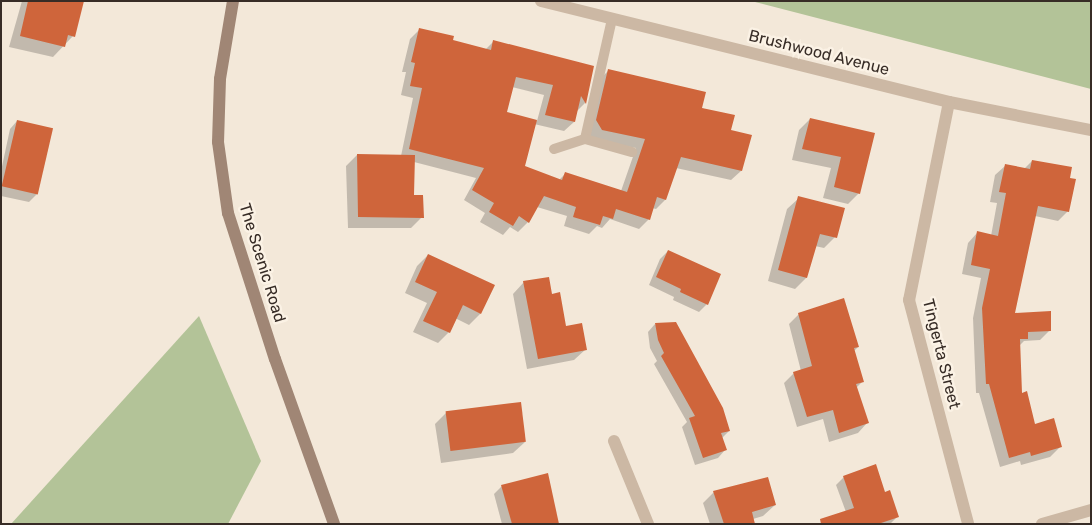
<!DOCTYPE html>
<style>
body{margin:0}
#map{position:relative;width:1092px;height:525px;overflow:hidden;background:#f3e8d9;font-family:Rubik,sans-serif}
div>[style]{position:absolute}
.green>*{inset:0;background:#b3c398}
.shadow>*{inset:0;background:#0003}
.building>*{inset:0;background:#cf653b;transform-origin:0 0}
.lane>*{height:10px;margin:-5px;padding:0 5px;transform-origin:5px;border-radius:5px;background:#ccb8a4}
.street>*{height:12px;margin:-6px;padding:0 6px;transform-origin:6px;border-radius:6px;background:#ccb8a4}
.secondary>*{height:12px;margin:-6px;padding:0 6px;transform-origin:6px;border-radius:6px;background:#a08675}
span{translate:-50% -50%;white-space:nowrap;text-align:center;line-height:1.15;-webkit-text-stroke:5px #fbf2e5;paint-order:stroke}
.street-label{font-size:16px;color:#372c26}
.frame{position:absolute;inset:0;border:2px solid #372c26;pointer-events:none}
</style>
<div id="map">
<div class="green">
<i style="clip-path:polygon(751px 1px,1091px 1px,1091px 89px)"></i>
<i style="clip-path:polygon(199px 316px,261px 461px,228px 524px,11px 524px)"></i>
</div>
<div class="shadow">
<i style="clip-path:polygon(22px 1px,83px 1px,73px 36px,53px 57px,9px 47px)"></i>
<i style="clip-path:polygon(evenodd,420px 29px,452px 41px,485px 50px,493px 42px,593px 67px,585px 103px,576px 112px,574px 122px,564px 131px,534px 124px,524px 167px,559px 180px,565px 174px,621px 191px,636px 148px,593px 140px,587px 131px,598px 81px,608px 71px,700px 109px,730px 131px,741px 171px,731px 180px,676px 168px,665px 200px,656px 209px,652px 208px,649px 219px,639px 229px,610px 219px,602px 228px,597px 226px,589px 234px,564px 226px,567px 216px,537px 207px,528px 222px,518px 232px,510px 227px,503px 235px,480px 222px,485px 213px,464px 200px,476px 178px,414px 162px,412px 196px,422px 217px,411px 228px,348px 228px,346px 166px,357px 155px,401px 156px,413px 98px,401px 95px,406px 72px,402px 72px,410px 39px,420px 29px,512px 87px,544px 95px,537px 121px,505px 113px,512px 87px)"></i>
<i style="clip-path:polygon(810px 119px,874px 134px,859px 193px,848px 204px,823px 198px,831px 168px,792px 160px,799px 130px)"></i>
<i style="clip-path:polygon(17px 121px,51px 129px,37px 194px,29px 202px,1px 196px,1px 171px,10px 129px)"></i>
<i style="clip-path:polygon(1032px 161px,1068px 211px,1058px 221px,1035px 216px,1013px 315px,1050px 330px,1040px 340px,1024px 341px,1019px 346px,1021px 394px,1034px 425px,1060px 447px,1050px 457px,1021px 465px,1020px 461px,1000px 467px,979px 393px,976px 393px,973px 318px,981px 278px,962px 274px,968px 243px,977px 233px,991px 236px,997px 203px,990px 202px,995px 175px,1005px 166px,1024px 169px)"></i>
<i style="clip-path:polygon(799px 198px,835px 237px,824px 248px,815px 246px,806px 278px,795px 289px,768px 281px,787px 209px)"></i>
<i style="clip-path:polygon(668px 251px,707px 304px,699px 312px,673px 300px,674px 297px,649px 285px,660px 259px)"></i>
<i style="clip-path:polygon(428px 255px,493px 286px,480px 314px,469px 325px,455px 318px,449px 332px,438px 343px,413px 332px,427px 303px,405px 293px,417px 266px)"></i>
<i style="clip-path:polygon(524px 282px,551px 295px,565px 328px,586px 349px,574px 360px,527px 369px,513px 294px)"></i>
<i style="clip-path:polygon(799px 314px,858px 347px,854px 351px,862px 382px,856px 388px,867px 423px,858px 433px,829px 442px,823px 419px,797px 427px,784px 383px,794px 373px,801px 371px,789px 324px)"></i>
<i style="clip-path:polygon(655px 324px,729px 431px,722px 438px,725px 450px,718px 458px,695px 465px,682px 427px,687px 422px,654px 364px,657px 361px,650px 348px,648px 332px)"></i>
<i style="clip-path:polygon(446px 413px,525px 442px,513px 453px,441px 463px,435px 424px)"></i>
<i style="clip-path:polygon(844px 477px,884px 493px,897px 517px,890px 524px,844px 524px,846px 512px,836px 485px)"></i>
<i style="clip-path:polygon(502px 486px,558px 524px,502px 524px,494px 494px)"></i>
<i style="clip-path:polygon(714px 492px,775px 505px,763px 516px,753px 519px,754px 524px,710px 524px,703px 503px)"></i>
</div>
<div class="building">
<i style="clip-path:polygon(28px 1px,84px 1px,75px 37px,68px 35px,65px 47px,20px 36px)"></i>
<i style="clip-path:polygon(419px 28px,454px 36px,453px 40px,491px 50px,493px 40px,594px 66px,586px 104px,581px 96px,575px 122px,545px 115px,553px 85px,516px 77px,507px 112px,537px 120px,525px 166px,562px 180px,565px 172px,627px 192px,645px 139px,602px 130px,596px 120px,608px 69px,706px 92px,702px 108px,735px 115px,731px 130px,752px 135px,742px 171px,681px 157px,666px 200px,657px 197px,650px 220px,616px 209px,613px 219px,603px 216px,600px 225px,573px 217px,576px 207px,544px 196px,529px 223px,519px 216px,513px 226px,489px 212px,494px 203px,472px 190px,484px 168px,409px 149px,422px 88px,410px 86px,415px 63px,411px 62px)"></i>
<i style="clip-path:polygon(810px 118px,875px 133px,860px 194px,834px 187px,841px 157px,802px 149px)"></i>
<i style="left:17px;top:120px;width:37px;height:68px;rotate:13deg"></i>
<i style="clip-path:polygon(357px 154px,415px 155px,414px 195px,423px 195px,424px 218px,358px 217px)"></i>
<i style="clip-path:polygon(1032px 160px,1072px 167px,1070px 178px,1076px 179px,1069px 212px,1038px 206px,1015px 313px,1051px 311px,1051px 331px,1028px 332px,1028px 339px,1020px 339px,1022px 393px,1027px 391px,1035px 424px,1054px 418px,1062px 447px,1031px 456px,1030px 452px,1009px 458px,989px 384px,986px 384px,982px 308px,990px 269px,971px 265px,977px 231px,998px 236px,1006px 193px,999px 192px,1005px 164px,1030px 169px)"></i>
<i style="clip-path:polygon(798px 196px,845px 208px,837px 238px,820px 234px,807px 278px,778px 270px)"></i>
<i style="clip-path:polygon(668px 250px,721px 274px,708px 305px,680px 292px,681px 289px,656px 277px)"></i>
<i style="clip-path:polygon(428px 254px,495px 285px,481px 314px,463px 305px,450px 333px,423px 321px,437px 292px,415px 282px)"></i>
<i style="clip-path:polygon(549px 277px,552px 294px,560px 292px,566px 326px,582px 323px,587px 350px,538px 359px,523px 281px)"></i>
<i style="clip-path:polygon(844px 298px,859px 347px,854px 348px,864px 382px,856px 384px,869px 423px,839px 433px,833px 410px,807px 417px,793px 372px,812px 366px,798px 313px)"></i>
<i style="clip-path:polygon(676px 322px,723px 408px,730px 431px,721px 433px,727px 450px,703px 458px,689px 418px,695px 416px,661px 356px,664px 353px,658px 340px,655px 323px)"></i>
<i style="left:521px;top:402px;width:40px;height:76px;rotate:83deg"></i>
<i style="clip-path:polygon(876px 464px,885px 492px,890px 490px,899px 517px,878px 524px,821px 524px,820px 519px,854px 508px,843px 476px)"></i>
<i style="clip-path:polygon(548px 473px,559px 524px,512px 524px,501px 485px)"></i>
<i style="clip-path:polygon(768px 477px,776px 505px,752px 512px,755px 524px,724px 524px,713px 491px)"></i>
</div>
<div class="lane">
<i style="left:612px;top:19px;width:123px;rotate:102.7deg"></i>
<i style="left:585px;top:139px;width:49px;rotate:15.5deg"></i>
<i style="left:554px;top:149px;width:33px;rotate:-18deg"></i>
</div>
<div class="street">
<i style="left:541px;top:1px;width:420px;rotate:13.9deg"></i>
<i style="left:949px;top:102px;width:145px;rotate:11.2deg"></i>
<i style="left:949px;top:102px;width:202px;rotate:101.4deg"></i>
<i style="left:909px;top:300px;width:232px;rotate:75.2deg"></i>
<i style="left:614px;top:441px;width:90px;rotate:67.7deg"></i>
<i style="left:1042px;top:524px;width:51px;rotate:-15.9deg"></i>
</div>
<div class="secondary">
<i style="left:233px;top:1px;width:79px;rotate:99.5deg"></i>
<i style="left:220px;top:79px;width:63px;rotate:91.8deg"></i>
<i style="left:218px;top:142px;width:72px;rotate:82deg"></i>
<i style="left:228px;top:213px;width:153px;rotate:72.2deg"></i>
<i style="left:275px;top:359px;width:175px;rotate:70.3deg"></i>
</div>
<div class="street-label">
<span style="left:819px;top:53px;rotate:14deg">Brushwood Avenue</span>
<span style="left:262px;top:263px;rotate:73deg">The Scenic Road</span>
<span style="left:941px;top:354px;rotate:76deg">Tingerta Street</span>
</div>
<div class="frame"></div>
</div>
